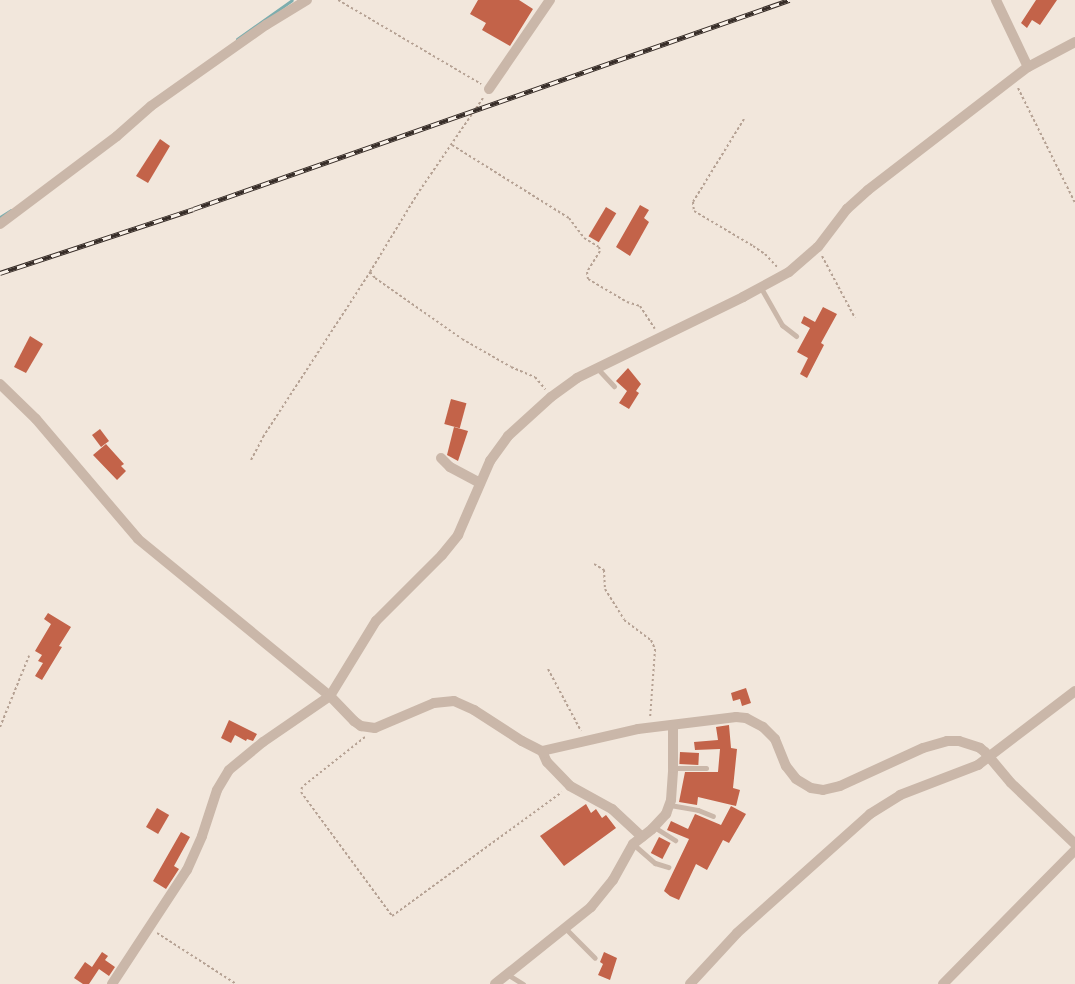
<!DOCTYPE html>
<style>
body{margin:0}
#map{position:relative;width:1075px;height:984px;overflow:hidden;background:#f2e7dc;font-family:Barlow,sans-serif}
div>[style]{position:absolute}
.stream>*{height:3px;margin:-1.5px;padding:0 1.5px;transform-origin:1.5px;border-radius:1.5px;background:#7cadae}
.building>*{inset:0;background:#c36349;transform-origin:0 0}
.path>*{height:2px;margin-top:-1px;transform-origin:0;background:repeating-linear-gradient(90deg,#b5a193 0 2.5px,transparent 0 5px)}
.lane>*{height:5px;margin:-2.5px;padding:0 2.5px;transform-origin:2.5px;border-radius:2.5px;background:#cab7a9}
.street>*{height:10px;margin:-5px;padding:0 5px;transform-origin:5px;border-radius:5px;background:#cab7a9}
.rail>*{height:5px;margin-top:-2.5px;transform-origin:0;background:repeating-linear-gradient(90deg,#f9f1e9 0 9px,#372d28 0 18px);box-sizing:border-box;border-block:1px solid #372d28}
span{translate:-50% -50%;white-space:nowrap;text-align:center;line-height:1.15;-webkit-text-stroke:4.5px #f9f1e9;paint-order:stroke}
</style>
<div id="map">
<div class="stream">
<i style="left:237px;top:39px;width:67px;rotate:-35.3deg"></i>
<i style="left:0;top:217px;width:13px;rotate:-32deg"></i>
</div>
<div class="building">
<i style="clip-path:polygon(478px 0,519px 0,533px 9px,510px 46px,482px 30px,486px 23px,470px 14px)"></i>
<i style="clip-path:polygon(1036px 0,1057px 0,1040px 25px,1032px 20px,1027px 28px,1021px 23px)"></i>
<i style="clip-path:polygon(160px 139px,170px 146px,148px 183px,136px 176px)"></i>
<i style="clip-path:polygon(640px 205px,649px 210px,644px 218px,649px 222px,630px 256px,616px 247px)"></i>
<i style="left:606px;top:207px;width:12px;height:34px;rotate:31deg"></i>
<i style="clip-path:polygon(823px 307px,837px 314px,821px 343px,824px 345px,807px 378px,800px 374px,808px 358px,797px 352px,810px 328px,801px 323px,804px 316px,815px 322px)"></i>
<i style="clip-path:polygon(30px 336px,43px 344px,26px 373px,14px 367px)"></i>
<i style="clip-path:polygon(628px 368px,641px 384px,636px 391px,639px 393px,629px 409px,619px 403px,627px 391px,616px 381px)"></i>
<i style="left:451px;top:399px;width:16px;height:26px;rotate:15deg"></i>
<i style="clip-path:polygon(454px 427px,468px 431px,458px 461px,447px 455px)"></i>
<i style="left:100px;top:429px;width:15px;height:10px;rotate:53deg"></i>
<i style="clip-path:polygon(106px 444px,124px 464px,121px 466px,126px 471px,117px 480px,93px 455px)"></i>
<i style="clip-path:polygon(48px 613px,71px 627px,59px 646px,62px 647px,42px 680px,35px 676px,43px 663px,38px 661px,42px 655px,35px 651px,51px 624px,44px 619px)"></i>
<i style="clip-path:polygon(746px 688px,751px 703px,742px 706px,740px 699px,733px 701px,731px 693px)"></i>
<i style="clip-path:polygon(229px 720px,257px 734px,253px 741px,247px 739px,246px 741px,235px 735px,231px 743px,221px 738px)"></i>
<i style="clip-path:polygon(729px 725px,731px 748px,737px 749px,733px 788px,740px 790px,736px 806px,698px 797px,697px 805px,679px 802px,685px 772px,718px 772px,720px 749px,695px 750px,694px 742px,718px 740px,716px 727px)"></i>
<i style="left:680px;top:752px;width:19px;height:12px;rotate:3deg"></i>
<i style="clip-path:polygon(586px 804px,591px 813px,596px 809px,602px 818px,606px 815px,616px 828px,564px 866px,540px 836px)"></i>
<i style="clip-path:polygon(731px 806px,746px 814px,729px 843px,723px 840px,707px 870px,696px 864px,679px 900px,670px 896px,664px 891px,689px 839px,667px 830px,671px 821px,688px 829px,695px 814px,721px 825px)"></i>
<i style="left:157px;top:808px;width:14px;height:22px;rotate:30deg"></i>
<i style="clip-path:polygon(181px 832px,190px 837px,174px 866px,179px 869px,166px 889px,153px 881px)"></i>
<i style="left:659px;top:837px;width:13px;height:18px;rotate:27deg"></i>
<i style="clip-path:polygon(102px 952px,108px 956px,105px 960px,115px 967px,109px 976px,99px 969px,89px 984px,83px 984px,74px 978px,85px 962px,92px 967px)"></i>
<i style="clip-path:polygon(604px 952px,617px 958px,610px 980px,598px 975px,603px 964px,600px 962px)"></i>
</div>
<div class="path">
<i style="left:338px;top:0;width:166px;rotate:30.4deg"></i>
<i style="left:1018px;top:88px;width:128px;rotate:63.6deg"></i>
<i style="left:483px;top:98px;width:115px;rotate:124.4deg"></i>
<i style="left:418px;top:193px;width:92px;rotate:121.3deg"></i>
<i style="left:370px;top:272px;width:8px;rotate:50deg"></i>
<i style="left:375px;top:278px;width:106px;rotate:35deg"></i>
<i style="left:462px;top:339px;width:56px;rotate:29.7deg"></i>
<i style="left:511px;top:367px;width:26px;rotate:23deg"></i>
<i style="left:535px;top:377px;width:16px;rotate:50deg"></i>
<i style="left:744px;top:119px;width:97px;rotate:121.6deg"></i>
<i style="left:693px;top:202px;width:9px;rotate:84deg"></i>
<i style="left:694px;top:211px;width:69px;rotate:30.7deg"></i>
<i style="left:753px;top:246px;width:14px;rotate:34deg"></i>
<i style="left:765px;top:254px;width:18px;rotate:47deg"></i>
<i style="left:452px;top:145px;width:138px;rotate:32deg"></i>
<i style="left:569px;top:218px;width:25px;rotate:53deg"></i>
<i style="left:584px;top:238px;width:17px;rotate:31deg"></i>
<i style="left:599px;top:247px;width:4px;rotate:76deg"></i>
<i style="left:600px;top:251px;width:25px;rotate:122deg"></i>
<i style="left:587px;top:272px;width:7px;rotate:82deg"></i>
<i style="left:588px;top:279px;width:45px;rotate:30.5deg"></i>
<i style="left:627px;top:302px;width:14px;rotate:17deg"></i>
<i style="left:640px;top:306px;width:27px;rotate:57deg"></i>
<i style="left:822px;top:256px;width:70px;rotate:62deg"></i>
<i style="left:251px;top:460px;width:26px;rotate:-62deg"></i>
<i style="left:263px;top:437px;width:197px;rotate:-57deg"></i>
<i style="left:594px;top:564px;width:12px;rotate:31deg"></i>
<i style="left:604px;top:570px;width:19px;rotate:87deg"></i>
<i style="left:605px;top:589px;width:36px;rotate:58deg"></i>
<i style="left:624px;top:620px;width:34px;rotate:37deg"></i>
<i style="left:651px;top:640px;width:10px;rotate:66deg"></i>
<i style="left:655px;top:649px;width:69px;rotate:94.1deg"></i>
<i style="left:548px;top:669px;width:70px;rotate:62deg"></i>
<i style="left:0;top:727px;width:77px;rotate:-67.8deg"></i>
<i style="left:365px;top:737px;width:80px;rotate:141.6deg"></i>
<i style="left:302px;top:787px;width:5px;rotate:101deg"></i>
<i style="left:301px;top:792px;width:154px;rotate:53.7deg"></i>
<i style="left:392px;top:916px;width:210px;rotate:-36.1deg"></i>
<i style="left:157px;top:933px;width:94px;rotate:32.8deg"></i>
</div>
<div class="lane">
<i style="left:761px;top:288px;width:43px;rotate:60.4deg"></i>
<i style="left:782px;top:325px;width:18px;rotate:38deg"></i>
<i style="left:597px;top:368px;width:25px;rotate:47deg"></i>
<i style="left:673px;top:768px;width:33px"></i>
<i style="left:670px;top:805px;width:28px;rotate:10deg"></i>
<i style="left:698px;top:810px;width:16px;rotate:22deg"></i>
<i style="left:654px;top:827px;width:25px;rotate:32deg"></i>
<i style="left:633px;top:844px;width:29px;rotate:41deg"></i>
<i style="left:655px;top:863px;width:14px;rotate:17deg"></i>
<i style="left:565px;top:928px;width:42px;rotate:45deg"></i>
<i style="left:507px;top:974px;width:19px;rotate:32deg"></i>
</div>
<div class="street">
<i style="left:996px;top:0;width:74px;rotate:64.5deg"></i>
<i style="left:489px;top:89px;width:108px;rotate:-55.6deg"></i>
<i style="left:0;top:224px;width:146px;rotate:-36.9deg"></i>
<i style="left:117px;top:136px;width:45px;rotate:-41.4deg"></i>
<i style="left:151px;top:106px;width:141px;rotate:-35.2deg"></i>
<i style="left:266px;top:25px;width:48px;rotate:-31.4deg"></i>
<i style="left:0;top:384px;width:50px;rotate:44.2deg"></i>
<i style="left:36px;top:419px;width:157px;rotate:49.6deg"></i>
<i style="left:138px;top:539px;width:248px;rotate:39.3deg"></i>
<i style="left:330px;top:696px;width:35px;rotate:46deg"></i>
<i style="left:354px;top:721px;width:9px;rotate:36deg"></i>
<i style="left:361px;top:726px;width:14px;rotate:8deg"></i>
<i style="left:375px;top:728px;width:64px;rotate:-23deg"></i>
<i style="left:434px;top:703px;width:20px;rotate:-6deg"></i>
<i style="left:454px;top:701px;width:22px;rotate:24deg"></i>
<i style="left:474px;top:710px;width:57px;rotate:32.9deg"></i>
<i style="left:522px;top:741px;width:22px;rotate:27deg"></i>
<i style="left:542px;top:751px;width:98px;rotate:-12.9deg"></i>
<i style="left:638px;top:729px;width:99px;rotate:-7deg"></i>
<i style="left:736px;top:717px;width:10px;rotate:6deg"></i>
<i style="left:746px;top:718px;width:19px;rotate:28deg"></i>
<i style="left:763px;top:727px;width:17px;rotate:45deg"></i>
<i style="left:775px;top:739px;width:29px;rotate:68deg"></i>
<i style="left:786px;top:766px;width:16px;rotate:52deg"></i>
<i style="left:796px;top:779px;width:17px;rotate:31deg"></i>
<i style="left:811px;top:788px;width:12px;rotate:9deg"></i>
<i style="left:823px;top:790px;width:17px;rotate:-13deg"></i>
<i style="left:840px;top:786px;width:91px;rotate:-24.6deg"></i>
<i style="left:923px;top:748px;width:25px;rotate:-16deg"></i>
<i style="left:947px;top:741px;width:12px"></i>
<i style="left:959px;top:741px;width:22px;rotate:18deg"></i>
<i style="left:980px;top:748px;width:6px;rotate:39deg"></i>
<i style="left:985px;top:752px;width:40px;rotate:50deg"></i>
<i style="left:1011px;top:783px;width:88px;rotate:43.6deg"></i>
<i style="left:441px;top:458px;width:13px;rotate:45deg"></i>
<i style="left:450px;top:467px;width:34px;rotate:28deg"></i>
<i style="left:542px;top:751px;width:12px;rotate:66deg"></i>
<i style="left:547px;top:762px;width:33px;rotate:46deg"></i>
<i style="left:570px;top:786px;width:48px;rotate:28.7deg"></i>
<i style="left:612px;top:809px;width:41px;rotate:43deg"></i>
<i style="left:112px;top:984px;width:136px;rotate:-56.7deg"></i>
<i style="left:187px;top:870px;width:37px;rotate:-66deg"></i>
<i style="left:202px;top:836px;width:48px;rotate:-71.9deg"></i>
<i style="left:217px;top:790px;width:23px;rotate:-59deg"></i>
<i style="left:229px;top:770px;width:44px;rotate:-39.5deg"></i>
<i style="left:263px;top:742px;width:81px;rotate:-34.5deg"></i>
<i style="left:330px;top:696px;width:88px;rotate:-58.5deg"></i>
<i style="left:376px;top:621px;width:93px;rotate:-45deg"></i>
<i style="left:442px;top:555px;width:26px;rotate:-51deg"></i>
<i style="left:458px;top:535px;width:81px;rotate:-66.6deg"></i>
<i style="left:490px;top:461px;width:31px;rotate:-54deg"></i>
<i style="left:508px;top:436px;width:58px;rotate:-42.2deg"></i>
<i style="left:551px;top:397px;width:32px;rotate:-36deg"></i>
<i style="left:577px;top:378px;width:185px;rotate:-26deg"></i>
<i style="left:743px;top:297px;width:52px;rotate:-28.5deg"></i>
<i style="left:789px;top:272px;width:38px;rotate:-41deg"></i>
<i style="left:818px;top:247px;width:48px;rotate:-52.7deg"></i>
<i style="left:847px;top:209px;width:28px;rotate:-42deg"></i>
<i style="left:868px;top:190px;width:202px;rotate:-37.6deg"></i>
<i style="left:1028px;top:67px;width:53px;rotate:-28deg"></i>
<i style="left:495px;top:984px;width:123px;rotate:-38.7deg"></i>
<i style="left:591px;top:907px;width:35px;rotate:-51deg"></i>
<i style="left:613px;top:880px;width:41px;rotate:-60.9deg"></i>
<i style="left:633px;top:844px;width:24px;rotate:-38deg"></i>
<i style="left:652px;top:829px;width:21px;rotate:-47deg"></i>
<i style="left:666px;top:814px;width:15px;rotate:-70deg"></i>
<i style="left:671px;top:800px;width:32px;rotate:-86deg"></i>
<i style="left:673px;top:768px;width:43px;rotate:-90deg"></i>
<i style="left:690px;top:984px;width:69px;rotate:-47.3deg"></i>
<i style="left:737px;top:933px;width:178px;rotate:-41.8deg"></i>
<i style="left:870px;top:814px;width:36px;rotate:-32deg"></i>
<i style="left:900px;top:795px;width:84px;rotate:-21deg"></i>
<i style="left:978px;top:765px;width:122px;rotate:-37.3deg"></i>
<i style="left:943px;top:984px;width:188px;rotate:-45.4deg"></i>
</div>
<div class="rail">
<i style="left:0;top:273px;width:203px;rotate:-18.3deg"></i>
<i style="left:193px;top:209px;width:632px;rotate:-19.32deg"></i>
</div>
</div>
